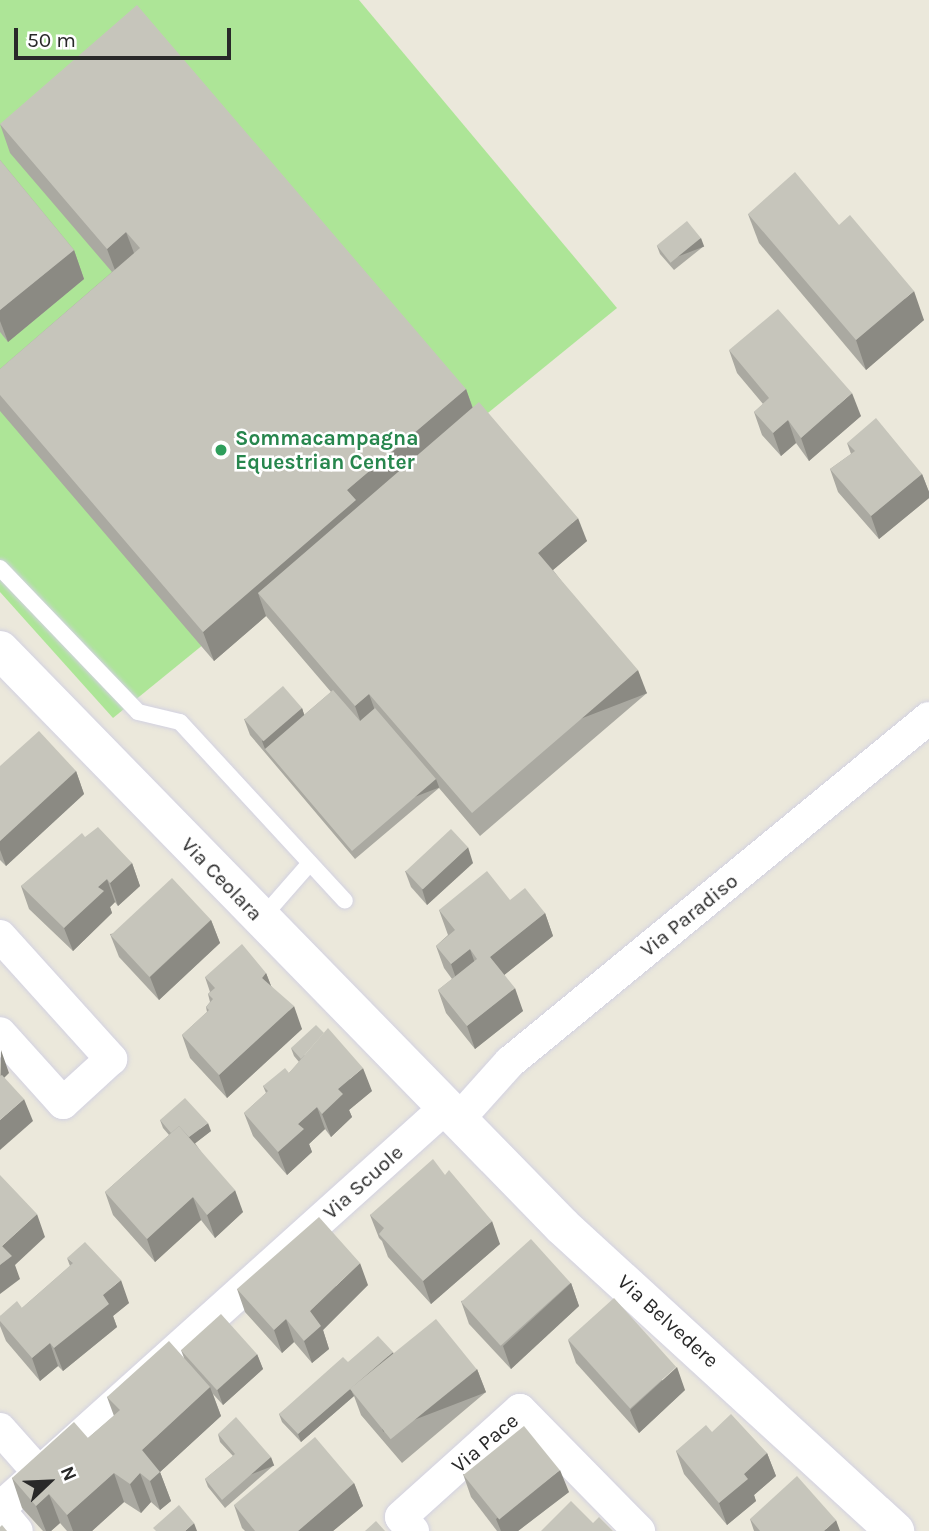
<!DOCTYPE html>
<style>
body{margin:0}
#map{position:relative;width:929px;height:1531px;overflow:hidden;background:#ebe8db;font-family:Karla,sans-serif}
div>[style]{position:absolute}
.pitch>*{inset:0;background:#ade597}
.roads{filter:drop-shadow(0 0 2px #d2d1e1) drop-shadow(0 0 2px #d2d1e1)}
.lane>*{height:16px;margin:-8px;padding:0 8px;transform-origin:8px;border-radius:8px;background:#fff}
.street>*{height:32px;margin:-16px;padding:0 16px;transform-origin:16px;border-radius:16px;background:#fff}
.secondary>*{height:38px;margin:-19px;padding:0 19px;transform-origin:19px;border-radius:19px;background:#fff}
.wall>*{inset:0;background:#aaa9a1}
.shaded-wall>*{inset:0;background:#8b8a83;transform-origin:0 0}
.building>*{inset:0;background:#c6c5bb;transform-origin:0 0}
.dots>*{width:19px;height:19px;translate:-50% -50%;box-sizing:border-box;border:4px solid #fff;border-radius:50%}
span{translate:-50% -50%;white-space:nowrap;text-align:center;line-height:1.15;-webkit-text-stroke:5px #fff;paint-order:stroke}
.leisure-label{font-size:21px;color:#27864d;font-weight:700}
.left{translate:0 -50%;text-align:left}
.street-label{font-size:21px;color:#292929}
.north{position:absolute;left:14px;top:1447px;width:70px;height:70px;-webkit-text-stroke:5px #fff;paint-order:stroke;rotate:67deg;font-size:19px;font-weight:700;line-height:28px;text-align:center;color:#292929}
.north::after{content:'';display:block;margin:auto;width:24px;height:32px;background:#292929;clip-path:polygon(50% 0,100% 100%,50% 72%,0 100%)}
.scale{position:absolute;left:14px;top:28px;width:217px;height:32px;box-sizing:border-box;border:4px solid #292929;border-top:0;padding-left:9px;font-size:21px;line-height:24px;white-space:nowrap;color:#292929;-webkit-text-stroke:5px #fff;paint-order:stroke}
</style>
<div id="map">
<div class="pitch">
<i style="clip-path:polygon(0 0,359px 0,617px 308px,113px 718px,0 592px)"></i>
</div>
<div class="roads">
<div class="lane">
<i style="left:0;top:568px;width:199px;rotate:46.2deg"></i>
<i style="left:138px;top:712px;width:43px;rotate:13.4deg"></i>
<i style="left:180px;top:722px;width:243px;rotate:47.3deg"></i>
<i style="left:261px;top:919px;width:74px;rotate:-48.8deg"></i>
</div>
<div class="street">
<i style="left:0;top:936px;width:166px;rotate:47.9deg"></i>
<i style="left:111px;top:1059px;width:65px;rotate:137.5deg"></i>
<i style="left:63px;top:1103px;width:94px;rotate:-132deg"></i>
<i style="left:457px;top:1121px;width:79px;rotate:-48.1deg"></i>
<i style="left:510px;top:1062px;width:542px;rotate:-39.39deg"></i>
<i style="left:0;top:1429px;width:59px;rotate:48.4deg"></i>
<i style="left:0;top:1508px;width:598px;rotate:-41.95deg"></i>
<i style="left:0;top:1511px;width:26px;rotate:50deg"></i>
<i style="left:413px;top:1531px;width:18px;rotate:-131deg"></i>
<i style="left:401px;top:1517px;width:160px;rotate:-42deg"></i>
<i style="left:520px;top:1410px;width:170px;rotate:45.5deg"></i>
</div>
<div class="secondary">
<i style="left:0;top:650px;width:805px;rotate:45.7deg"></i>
<i style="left:562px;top:1226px;width:452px;rotate:42.5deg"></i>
</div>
</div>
<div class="wall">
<i style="clip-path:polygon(0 124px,466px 389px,473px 408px,587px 541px,553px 570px,647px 693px,480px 836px,439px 788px,355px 859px,250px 735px,244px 719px,302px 708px,304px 715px,331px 692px,266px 616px,214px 661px,0 411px,0 369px,112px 272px,10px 153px)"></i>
<i style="clip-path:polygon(0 160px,74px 250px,84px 279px,8px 342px,0 332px)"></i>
<i style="clip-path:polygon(748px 214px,839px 225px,924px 320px,866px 370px,759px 243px)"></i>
<i style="clip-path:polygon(657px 246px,704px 246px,674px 270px,660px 254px)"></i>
<i style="clip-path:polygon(729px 350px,861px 416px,809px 461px,796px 443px,781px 456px,762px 435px,754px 412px,763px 404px,737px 373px)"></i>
<i style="clip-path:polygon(847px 443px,922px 474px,929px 492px,929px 498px,879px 539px,838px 492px,830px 469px,851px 454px)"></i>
<i style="clip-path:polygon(0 766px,76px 771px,84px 794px,6px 866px,0 860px)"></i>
<i style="clip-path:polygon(85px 837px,132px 863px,140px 886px,118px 906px,115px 902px,110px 907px,112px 913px,73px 951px,29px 909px,21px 886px)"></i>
<i style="clip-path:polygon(473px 863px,427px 905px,411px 887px,405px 871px)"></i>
<i style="clip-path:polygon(510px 900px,545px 913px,553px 936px,504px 975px,523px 1011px,475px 1049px,446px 1013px,438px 990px,452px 979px,444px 968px,436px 946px,448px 935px,439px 910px)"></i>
<i style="clip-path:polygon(211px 920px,220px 943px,159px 1000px,119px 957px,110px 934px)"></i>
<i style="clip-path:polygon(266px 973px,271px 986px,302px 1029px,227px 1098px,190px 1058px,182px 1035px,207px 1012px,206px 1007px,210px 1002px,208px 994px,210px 992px,205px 977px)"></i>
<i style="clip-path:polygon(291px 1048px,372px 1091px,349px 1110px,352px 1117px,331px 1137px,325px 1129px,309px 1144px,312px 1152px,287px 1175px,253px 1136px,244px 1113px,266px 1093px,263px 1086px,289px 1073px,299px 1062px,294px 1056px)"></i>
<i style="clip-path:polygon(160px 1120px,211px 1131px,195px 1143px,243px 1212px,215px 1238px,201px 1220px,155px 1262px,113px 1215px,105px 1192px,169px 1135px,163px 1128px)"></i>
<i style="clip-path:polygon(445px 1175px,500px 1244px,431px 1304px,388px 1257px,382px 1241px,379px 1238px,370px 1215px)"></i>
<i style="clip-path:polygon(67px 1258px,129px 1303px,113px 1316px,117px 1327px,63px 1371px,58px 1366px,40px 1381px,6px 1341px,0 1326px,0 1316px,22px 1308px,70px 1266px)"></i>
<i style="clip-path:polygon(571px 1283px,579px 1306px,511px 1369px,469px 1324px,461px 1301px)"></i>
<i style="clip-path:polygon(368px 1285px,323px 1330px,329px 1349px,312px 1363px,294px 1342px,282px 1353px,245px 1312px,237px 1289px)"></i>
<i style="clip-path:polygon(568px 1340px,685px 1390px,639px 1433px,576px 1363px)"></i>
<i style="clip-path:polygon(181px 1350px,257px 1354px,263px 1369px,223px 1405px,213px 1394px,221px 1416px,160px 1472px,171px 1501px,160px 1510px,151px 1502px,141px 1513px,124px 1502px,92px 1531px,67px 1531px,60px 1523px,51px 1531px,43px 1531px,22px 1508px,12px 1478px,88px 1438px,114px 1416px,107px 1397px,184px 1358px)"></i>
<i style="clip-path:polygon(394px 1355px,477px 1369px,486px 1392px,402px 1463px,361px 1415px,354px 1396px,301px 1442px,282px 1422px,279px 1414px,348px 1362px)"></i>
<i style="clip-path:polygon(712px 1432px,767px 1453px,776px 1476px,754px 1495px,756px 1501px,727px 1525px,684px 1474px,676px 1451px)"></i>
<i style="clip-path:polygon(218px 1434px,274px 1465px,225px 1508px,208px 1487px,205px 1479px,233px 1456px,220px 1442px)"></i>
<i style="clip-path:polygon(463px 1474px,569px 1492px,518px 1531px,497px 1531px,471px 1497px)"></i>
<i style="clip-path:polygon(354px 1483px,363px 1506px,333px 1531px,245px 1531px,242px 1528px,234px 1505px)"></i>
<i style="clip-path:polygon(750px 1519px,840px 1531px,754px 1531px)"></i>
</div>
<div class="shaded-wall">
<i style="clip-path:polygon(126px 232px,137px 261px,118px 278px,107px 249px)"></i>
<i style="left:701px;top:238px;width:9px;height:38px;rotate:69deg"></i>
<i style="clip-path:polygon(74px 250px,84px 279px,8px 342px,0 321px,0 310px)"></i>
<i style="clip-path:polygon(914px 291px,924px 320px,866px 370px,856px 340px)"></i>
<i style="clip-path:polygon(466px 389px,476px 418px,258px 593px,266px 616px,214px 661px,203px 632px,347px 490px)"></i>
<i style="clip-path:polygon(852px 393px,861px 416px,809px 461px,801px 438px)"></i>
<i style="clip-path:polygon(788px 420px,796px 443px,781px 456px,773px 433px)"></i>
<i style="clip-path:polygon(922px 474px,929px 492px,929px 498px,879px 539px,871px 516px)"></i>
<i style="clip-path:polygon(578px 518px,587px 541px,546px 576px,538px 553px)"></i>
<i style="left:638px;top:670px;width:25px;height:219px;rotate:69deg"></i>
<i style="clip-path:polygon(369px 694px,377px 716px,363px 729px,355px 706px)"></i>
<i style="clip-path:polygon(302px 708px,307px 723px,265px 749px,268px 757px,262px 741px)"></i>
<i style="clip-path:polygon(76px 771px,84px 794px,6px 866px,0 850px,0 841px)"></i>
<i style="left:436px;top:779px;width:9px;height:111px;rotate:69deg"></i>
<i style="clip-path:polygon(468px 847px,473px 863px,427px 905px,422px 889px)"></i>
<i style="clip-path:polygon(132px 863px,140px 886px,118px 906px,110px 883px)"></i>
<i style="clip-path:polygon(107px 879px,115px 902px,110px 907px,112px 913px,73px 951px,64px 928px,98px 887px)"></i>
<i style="clip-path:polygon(545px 913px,553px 936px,498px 980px,490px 957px)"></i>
<i style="clip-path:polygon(211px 920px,220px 943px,159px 1000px,150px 977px)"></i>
<i style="clip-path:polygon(470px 949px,478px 972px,459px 987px,451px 964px)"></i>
<i style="clip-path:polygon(266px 973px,275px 996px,262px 978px)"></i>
<i style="clip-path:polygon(515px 988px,523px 1011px,475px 1049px,467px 1026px)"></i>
<i style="clip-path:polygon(294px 1006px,302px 1029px,227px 1098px,219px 1075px)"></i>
<i style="clip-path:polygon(1px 1050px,9px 1073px,1px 1081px,0 1094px)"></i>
<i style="clip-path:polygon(363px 1068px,372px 1091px,349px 1110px,352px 1117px,331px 1137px,322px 1114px,338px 1089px)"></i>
<i style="clip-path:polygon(24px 1099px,33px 1121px,0 1150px,0 1120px)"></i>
<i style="clip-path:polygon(317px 1107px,325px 1129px,309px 1144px,312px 1152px,287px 1175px,278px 1152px,298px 1124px)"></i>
<i style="clip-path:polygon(208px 1123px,211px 1131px,184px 1152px,181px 1143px)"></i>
<i style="clip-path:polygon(235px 1190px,243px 1212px,215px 1238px,207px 1215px)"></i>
<i style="clip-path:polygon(193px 1197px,201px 1220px,155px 1262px,147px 1239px)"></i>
<i style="clip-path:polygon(37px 1214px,45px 1237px,15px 1265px,20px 1279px,0 1294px,0 1265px,2px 1246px)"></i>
<i style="clip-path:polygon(492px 1221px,500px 1244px,431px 1304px,423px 1281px)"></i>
<i style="clip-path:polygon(360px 1263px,368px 1285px,323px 1330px,329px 1349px,312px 1363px,304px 1341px,310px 1311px)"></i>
<i style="clip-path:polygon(121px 1280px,129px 1303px,113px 1316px,117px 1327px,63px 1371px,54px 1348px,103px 1295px)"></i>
<i style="clip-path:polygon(571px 1283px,579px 1306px,511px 1369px,503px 1346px)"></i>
<i style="clip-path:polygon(286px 1319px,294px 1342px,282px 1353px,274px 1330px)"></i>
<i style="clip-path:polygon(50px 1343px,58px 1366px,40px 1381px,32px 1358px)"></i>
<i style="clip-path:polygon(393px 1352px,396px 1360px,352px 1392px,354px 1396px,301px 1442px,298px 1434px)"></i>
<i style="clip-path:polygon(257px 1354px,263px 1369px,223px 1405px,217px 1389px)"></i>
<i style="clip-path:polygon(677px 1367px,685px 1390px,639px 1433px,630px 1410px)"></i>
<i style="left:477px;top:1369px;width:25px;height:110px;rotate:69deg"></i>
<i style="clip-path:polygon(210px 1387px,221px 1416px,160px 1472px,171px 1501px,160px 1510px,150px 1481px,142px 1450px)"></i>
<i style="clip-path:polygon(767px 1453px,776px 1476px,754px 1495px,756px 1501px,727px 1525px,719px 1503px,744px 1474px)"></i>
<i style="left:271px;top:1457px;width:9px;height:65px;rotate:69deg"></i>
<i style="clip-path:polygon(560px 1470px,569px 1492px,518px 1531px,501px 1531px,496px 1519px)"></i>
<i style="clip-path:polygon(114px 1473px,124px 1502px,92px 1531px,73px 1531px,67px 1515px)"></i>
<i style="clip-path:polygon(140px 1473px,151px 1502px,141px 1513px,130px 1484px)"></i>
<i style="clip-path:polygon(354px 1483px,363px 1506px,333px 1531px,298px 1531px)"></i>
<i style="clip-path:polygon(49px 1494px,60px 1523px,51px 1531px,46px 1531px,36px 1506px)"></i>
<i style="clip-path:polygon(836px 1520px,840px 1531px,824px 1531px)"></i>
<i style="clip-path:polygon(194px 1523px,197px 1531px,185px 1531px)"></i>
</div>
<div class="building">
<i style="clip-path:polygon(137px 5px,466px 389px,347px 490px,356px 500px,203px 632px,0 395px,0 369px,140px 248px,126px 232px,107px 249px,0 124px)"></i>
<i style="clip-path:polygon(0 160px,74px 250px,0 310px)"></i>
<i style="clip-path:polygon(795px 172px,839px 225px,850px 215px,914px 291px,856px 340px,748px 214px)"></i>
<i style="left:687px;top:221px;width:22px;height:39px;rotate:51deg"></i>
<i style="clip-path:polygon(778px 309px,852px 393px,801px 438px,788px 420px,773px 433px,754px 412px,769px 398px,729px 350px)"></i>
<i style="clip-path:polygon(479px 402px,578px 518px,538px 553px,638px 670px,472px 813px,369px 694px,355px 706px,258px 593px)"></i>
<i style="clip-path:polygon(876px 418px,922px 474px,871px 516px,830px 469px,855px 451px,847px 443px)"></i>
<i style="left:283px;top:686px;width:29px;height:51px;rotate:49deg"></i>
<i style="clip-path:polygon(333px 690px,360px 721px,375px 708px,436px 779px,352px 851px,265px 749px)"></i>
<i style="clip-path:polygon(39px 731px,76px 771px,0 841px,0 766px)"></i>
<i style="clip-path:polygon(98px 827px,132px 863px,110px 883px,107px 879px,98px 887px,104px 891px,64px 928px,21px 886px,82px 833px,85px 837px)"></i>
<i style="left:451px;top:829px;width:25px;height:62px;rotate:47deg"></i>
<i style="clip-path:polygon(487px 871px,510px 900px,525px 888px,545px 913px,490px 957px,515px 988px,467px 1026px,438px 990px,477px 959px,470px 949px,451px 964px,436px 946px,455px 930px,439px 910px)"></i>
<i style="left:172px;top:878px;width:57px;height:84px;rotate:47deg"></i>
<i style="clip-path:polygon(242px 944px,266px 973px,262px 978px,294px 1006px,219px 1075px,182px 1035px,209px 1010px,206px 1007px,213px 999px,208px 994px,215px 988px,205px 977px)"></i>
<i style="clip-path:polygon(316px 1025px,324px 1033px,301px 1059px,291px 1048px)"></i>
<i style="clip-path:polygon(328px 1028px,363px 1068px,338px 1089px,343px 1094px,322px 1114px,317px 1107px,298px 1124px,304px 1129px,278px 1152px,244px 1113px,268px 1091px,263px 1086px,285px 1068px,289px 1073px)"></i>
<i style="clip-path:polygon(2px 1075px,24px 1099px,0 1120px,0 1076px)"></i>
<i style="clip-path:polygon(185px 1098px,208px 1123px,189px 1137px,179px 1126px,171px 1133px,160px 1120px)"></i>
<i style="clip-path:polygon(179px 1126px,235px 1190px,207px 1215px,193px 1197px,147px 1239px,105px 1192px)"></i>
<i style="clip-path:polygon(433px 1159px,445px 1175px,449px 1170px,492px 1221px,423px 1281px,379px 1234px,384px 1228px,370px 1215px)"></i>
<i style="clip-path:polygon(0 1175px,37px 1214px,2px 1246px,12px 1256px,0 1265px)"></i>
<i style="clip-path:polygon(319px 1217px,360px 1263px,310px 1311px,321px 1326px,304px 1341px,286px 1319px,274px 1330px,237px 1289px)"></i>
<i style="left:531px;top:1239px;width:59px;height:94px;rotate:48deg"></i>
<i style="clip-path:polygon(85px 1242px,121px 1280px,103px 1295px,109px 1304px,54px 1348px,50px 1343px,32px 1358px,0 1321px,0 1316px,17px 1301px,22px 1308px,73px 1263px,67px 1258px)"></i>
<i style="left:614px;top:1298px;width:93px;height:62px;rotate:48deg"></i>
<i style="left:221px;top:1314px;width:54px;height:54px;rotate:48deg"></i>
<i style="left:436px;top:1319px;width:65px;height:111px;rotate:51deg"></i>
<i style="clip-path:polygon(378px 1336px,393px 1352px,298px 1434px,279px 1414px,343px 1357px,348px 1362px)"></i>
<i style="clip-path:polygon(169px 1341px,210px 1387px,142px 1450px,160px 1472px,150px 1481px,140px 1473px,130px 1484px,114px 1473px,67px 1515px,49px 1494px,36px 1506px,12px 1478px,74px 1422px,88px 1438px,120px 1410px,107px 1397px)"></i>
<i style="clip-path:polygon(731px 1414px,767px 1453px,744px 1474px,748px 1479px,719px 1503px,676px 1451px,706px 1425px,712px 1432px)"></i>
<i style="clip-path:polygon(236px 1417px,271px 1457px,222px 1500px,205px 1479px,235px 1454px,218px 1434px)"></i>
<i style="left:524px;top:1426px;width:57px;height:78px;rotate:51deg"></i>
<i style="clip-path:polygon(315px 1437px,354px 1483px,298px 1531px,255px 1531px,234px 1505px)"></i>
<i style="clip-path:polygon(797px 1476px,836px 1520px,824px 1531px,760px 1531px,750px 1519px)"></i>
<i style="clip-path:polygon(571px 1501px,593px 1523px,599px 1517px,613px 1531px,541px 1531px)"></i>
<i style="clip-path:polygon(179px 1505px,194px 1523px,185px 1531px,156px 1531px,153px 1528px)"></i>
<i style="clip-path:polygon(376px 1521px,385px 1531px,365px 1531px)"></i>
<i style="clip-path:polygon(2px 1525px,7px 1531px,0 1531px,0 1527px)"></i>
</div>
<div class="dots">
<i style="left:221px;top:450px;background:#2e9e5b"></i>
</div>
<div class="leisure-label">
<span class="left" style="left:235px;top:450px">Sommacampagna<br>Equestrian Center</span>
</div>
<div class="street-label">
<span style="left:222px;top:879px;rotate:46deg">Via Ceolara</span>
<span style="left:689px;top:915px;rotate:-39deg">Via Paradiso</span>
<span style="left:363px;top:1182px;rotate:-42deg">Via Scuole</span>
<span style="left:668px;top:1321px;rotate:42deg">Via Belvedere</span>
<span style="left:485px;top:1443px;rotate:-40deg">Via Pace</span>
</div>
<div class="north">N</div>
<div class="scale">50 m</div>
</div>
